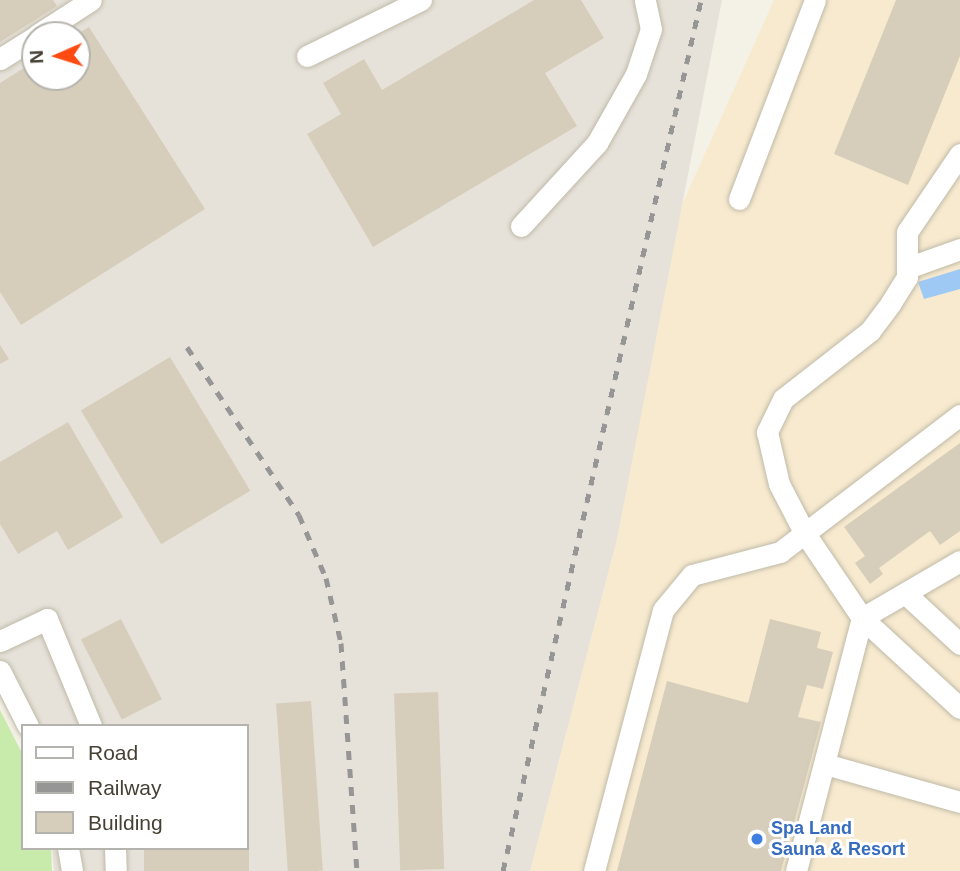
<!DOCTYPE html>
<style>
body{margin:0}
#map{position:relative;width:960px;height:871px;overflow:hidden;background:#f4f1e6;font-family:Helvetica,sans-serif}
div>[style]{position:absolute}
.commercial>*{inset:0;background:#f7eacf}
.industrial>*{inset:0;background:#e6e2da}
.green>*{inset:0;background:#c8ebac}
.water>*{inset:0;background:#9ec9f4}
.building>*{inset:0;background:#d6ceba;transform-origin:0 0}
.roads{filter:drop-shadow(0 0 2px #c0baa8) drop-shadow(0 0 2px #c0baa8)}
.minor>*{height:21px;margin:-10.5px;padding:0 10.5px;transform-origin:10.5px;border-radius:10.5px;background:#fff}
.rail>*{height:5px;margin-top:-2.5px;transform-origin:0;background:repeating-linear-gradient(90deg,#969696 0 9px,transparent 0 18px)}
.dots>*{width:19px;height:19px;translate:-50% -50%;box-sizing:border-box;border:4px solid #fff;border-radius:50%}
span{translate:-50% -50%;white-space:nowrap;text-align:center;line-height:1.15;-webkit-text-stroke:6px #fff;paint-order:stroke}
.shop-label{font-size:18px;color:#366cbe;font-weight:700}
.left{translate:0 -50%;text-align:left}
.legend{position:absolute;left:21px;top:724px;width:228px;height:126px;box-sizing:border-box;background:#fff;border:2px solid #b5b3ae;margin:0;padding:9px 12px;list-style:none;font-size:21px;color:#474135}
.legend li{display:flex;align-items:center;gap:14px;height:35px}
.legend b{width:35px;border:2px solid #b5b3ae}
.north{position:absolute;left:21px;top:21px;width:70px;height:70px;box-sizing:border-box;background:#fff;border:2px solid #b5b3ae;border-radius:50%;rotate:267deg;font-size:19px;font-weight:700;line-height:28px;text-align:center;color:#474135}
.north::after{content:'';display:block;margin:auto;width:24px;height:32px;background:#ff4b11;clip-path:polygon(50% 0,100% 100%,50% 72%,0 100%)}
</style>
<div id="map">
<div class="commercial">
<i style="clip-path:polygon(774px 0,960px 0,960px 871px,530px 871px,617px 539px,677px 216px)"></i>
</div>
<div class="industrial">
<i style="clip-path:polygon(evenodd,0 0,722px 0,617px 539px,530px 871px,54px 871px,52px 848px,247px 848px,247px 726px,23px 726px,23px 735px,0 696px,0 0,35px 35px,77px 35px,77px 77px,35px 77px,35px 35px)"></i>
</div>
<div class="green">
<i style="clip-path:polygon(0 710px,23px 755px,23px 848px,51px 848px,52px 871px,0 871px)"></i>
</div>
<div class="water">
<i style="clip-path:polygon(960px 269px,960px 289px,924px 299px,918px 282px)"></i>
</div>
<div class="building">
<i style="clip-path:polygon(0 0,53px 0,57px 6px,0 42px)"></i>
<i style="clip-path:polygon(534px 0,581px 0,604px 38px,545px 73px,577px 126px,373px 247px,307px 134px,341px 114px,323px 83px,364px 59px,382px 90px)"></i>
<i style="clip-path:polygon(896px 0,960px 0,960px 56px,908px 185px,834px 154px)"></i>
<i style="clip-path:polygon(89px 27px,205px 209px,21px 325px,0 292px,0 83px,35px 61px,35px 77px,77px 77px,77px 34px)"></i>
<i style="clip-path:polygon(0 345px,9px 359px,0 364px)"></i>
<i style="left:170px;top:357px;width:156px;height:104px;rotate:59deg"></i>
<i style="clip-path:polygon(68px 422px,123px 517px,68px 550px,57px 531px,18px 554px,0 524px,0 462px)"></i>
<i style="clip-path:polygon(960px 443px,960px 531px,940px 545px,930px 531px,879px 568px,883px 574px,870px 584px,855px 563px,865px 556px,844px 527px)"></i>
<i style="left:121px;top:619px;width:90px;height:45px;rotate:63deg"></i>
<i style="clip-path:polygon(770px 619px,821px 632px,817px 648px,833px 652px,823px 689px,807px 685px,798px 717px,821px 722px,781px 871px,617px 871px,667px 681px,748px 703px)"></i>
<i style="left:438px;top:692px;width:177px;height:44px;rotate:88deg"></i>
<i style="left:311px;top:701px;width:170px;height:35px;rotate:86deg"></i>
<i style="left:144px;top:848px;width:105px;height:23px"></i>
</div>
<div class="roads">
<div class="minor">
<i style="left:37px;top:35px;width:64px;rotate:-32.9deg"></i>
<i style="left:307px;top:56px;width:127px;rotate:-26.2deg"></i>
<i style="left:0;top:59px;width:41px;rotate:-32.2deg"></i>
<i style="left:960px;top:154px;width:94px;rotate:124.2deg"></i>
<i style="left:907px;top:232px;width:45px;rotate:90deg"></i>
<i style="left:907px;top:277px;width:31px;rotate:122deg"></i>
<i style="left:891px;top:303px;width:35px;rotate:127deg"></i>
<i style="left:870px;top:331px;width:110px;rotate:142deg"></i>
<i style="left:783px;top:399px;width:37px;rotate:116deg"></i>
<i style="left:767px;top:432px;width:53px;rotate:77deg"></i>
<i style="left:779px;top:484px;width:54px;rotate:62.5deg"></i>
<i style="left:804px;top:532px;width:104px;rotate:56deg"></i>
<i style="left:862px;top:618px;width:133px;rotate:42.6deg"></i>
<i style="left:739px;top:199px;width:213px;rotate:-69.1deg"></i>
<i style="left:521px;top:226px;width:113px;rotate:-47.5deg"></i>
<i style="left:597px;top:143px;width:79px;rotate:-60.5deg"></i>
<i style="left:636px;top:74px;width:47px;rotate:-71.6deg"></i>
<i style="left:651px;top:29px;width:30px;rotate:-102deg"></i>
<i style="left:907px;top:268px;width:56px;rotate:-19.7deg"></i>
<i style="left:907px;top:595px;width:72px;rotate:42.8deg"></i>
<i style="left:0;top:641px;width:52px;rotate:-25.1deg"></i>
<i style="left:47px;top:619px;width:116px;rotate:67.6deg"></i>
<i style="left:0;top:671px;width:62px;rotate:63deg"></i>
<i style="left:825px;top:764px;width:140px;rotate:15.7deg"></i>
<i style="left:68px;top:848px;width:23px;rotate:80deg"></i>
<i style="left:115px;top:848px;width:23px;rotate:88deg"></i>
<i style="left:594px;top:871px;width:270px;rotate:-75.2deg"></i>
<i style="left:663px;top:610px;width:45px;rotate:-50.4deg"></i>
<i style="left:692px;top:575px;width:91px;rotate:-14.6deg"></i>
<i style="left:780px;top:552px;width:226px;rotate:-37.3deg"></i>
<i style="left:796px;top:871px;width:261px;rotate:-75.4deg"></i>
<i style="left:862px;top:618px;width:113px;rotate:-30.2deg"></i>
</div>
</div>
<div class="rail">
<i style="left:187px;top:347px;width:202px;rotate:56.3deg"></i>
<i style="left:299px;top:515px;width:69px;rotate:66.8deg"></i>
<i style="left:326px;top:578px;width:67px;rotate:77deg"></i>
<i style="left:341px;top:643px;width:229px;rotate:86deg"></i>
<i style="left:503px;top:871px;width:893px;rotate:-77.19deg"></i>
</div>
<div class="dots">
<i style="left:757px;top:839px;background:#3f7fe0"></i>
</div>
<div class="shop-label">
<span class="left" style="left:771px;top:839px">Spa Land<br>Sauna &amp; Resort</span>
</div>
<ul class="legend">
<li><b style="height:9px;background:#fff"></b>Road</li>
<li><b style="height:9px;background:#969696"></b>Railway</li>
<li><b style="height:19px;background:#d6ceba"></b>Building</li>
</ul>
<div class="north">N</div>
</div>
